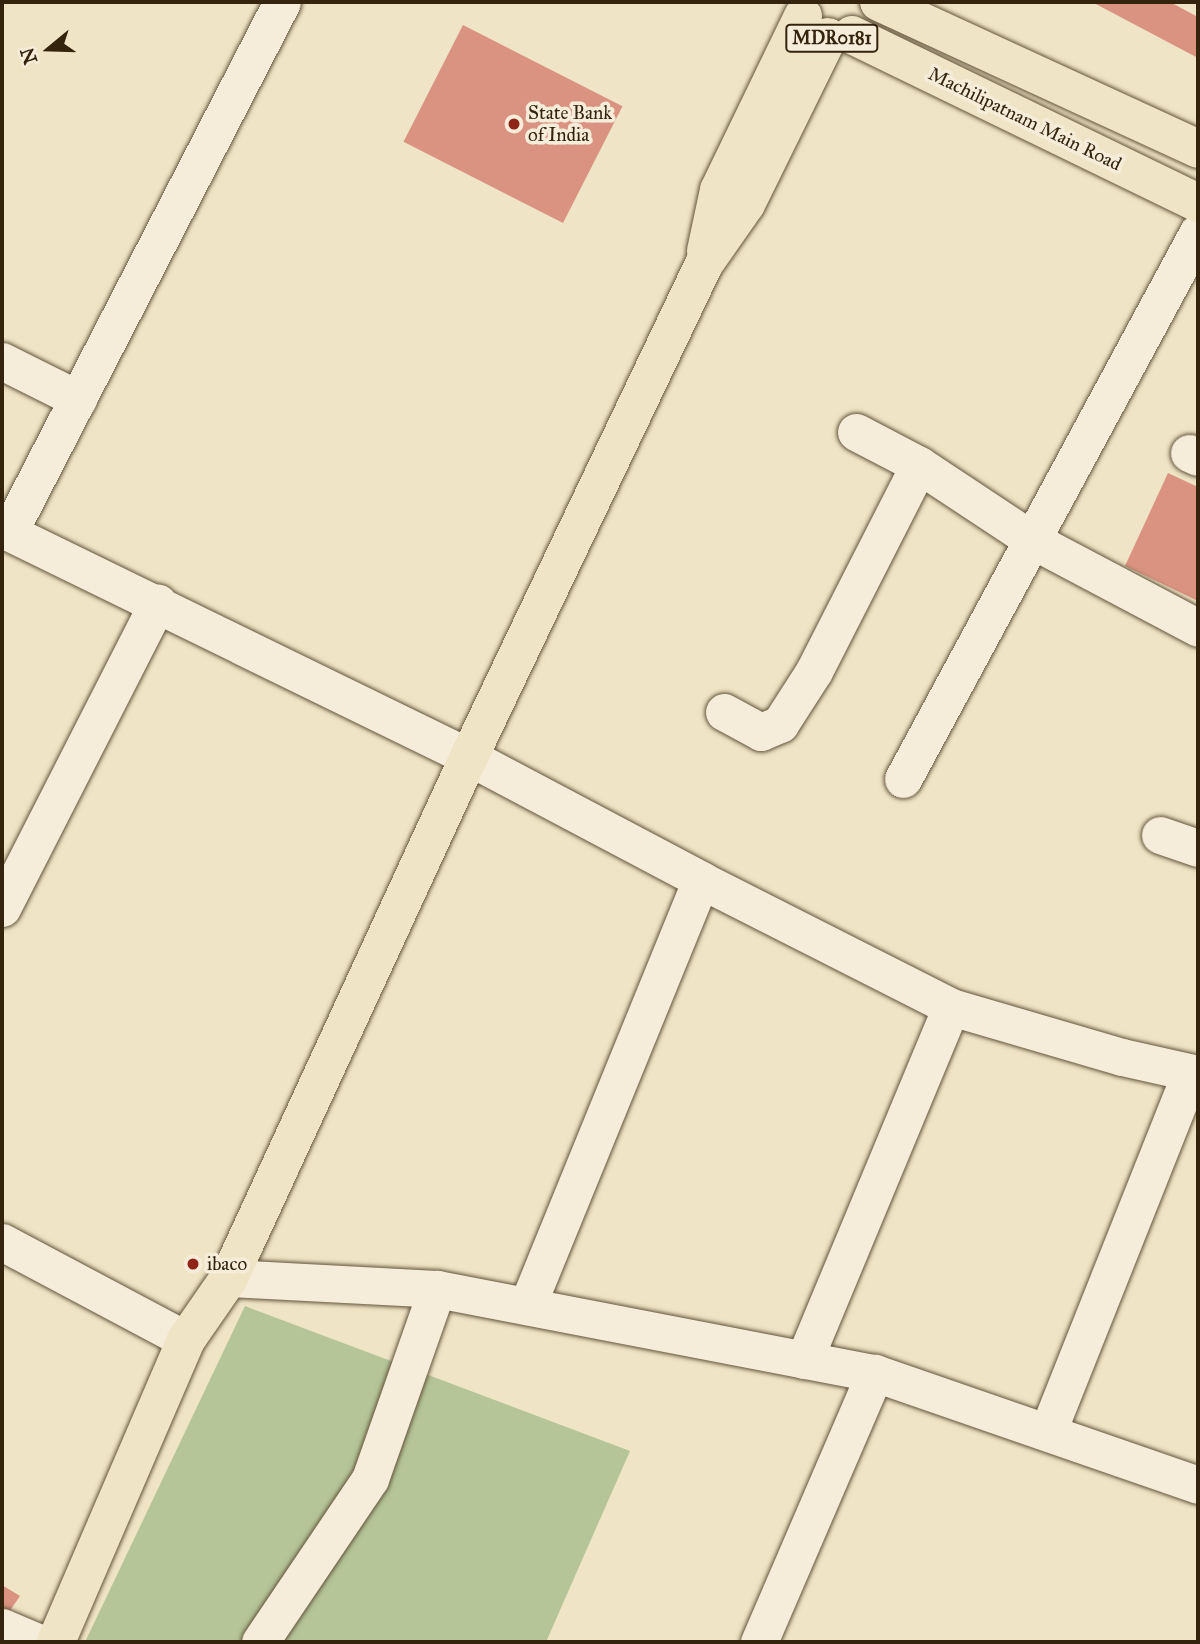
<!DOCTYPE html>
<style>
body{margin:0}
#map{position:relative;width:1200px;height:1644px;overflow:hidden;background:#efe4c5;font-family:"IM FELL Great Primer",serif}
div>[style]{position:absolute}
.green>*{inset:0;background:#b5c598}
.building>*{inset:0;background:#da9380;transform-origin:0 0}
.roads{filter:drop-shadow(0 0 2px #63543c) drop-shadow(0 0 2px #63543c)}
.minor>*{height:37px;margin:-18.5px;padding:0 18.5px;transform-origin:18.5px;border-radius:18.5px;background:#f5edd9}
.major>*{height:38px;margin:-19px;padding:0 19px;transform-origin:19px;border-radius:19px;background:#efe4c5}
.dots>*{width:19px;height:19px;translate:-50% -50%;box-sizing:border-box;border:4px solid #f5edd9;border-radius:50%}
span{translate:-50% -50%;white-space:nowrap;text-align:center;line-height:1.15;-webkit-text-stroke:7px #f5edd9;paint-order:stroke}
.shield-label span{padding:2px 5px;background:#f5edd9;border:2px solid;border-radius:5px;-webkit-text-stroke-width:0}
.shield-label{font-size:18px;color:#34240e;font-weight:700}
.poi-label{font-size:19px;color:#34240e}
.left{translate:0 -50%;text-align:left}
.street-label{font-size:19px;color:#34240e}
.frame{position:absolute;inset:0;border:4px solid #34240e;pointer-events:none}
.north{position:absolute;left:14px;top:14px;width:70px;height:70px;-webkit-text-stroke:5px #f5edd9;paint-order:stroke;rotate:251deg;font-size:19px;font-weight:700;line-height:28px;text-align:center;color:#34240e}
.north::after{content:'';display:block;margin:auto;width:24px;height:32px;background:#34240e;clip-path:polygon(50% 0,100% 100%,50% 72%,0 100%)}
</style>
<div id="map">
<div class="green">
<i style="clip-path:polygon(245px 1306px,630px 1451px,546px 1642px,85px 1642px)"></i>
</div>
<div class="building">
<i style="clip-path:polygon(1092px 2px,1170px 2px,1198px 17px,1198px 58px)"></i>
<i style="left:463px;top:25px;width:179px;height:131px;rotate:27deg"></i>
<i style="clip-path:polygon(1168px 473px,1198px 487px,1198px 601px,1125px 566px)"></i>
<i style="clip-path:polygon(2px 1585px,20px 1596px,2px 1622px)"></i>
</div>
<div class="roads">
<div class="minor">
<i style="left:2px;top:361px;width:85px;rotate:26.6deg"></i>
<i style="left:856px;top:432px;width:71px;rotate:27.6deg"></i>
<i style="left:919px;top:465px;width:138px;rotate:33.5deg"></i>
<i style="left:1034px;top:541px;width:186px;rotate:27.9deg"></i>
<i style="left:1189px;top:453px;width:10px;rotate:24deg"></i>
<i style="left:2px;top:529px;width:520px;rotate:26.02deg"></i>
<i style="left:469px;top:757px;width:263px;rotate:27.9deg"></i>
<i style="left:9px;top:532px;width:596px;rotate:-62.75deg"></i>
<i style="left:724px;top:712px;width:42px;rotate:28.4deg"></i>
<i style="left:761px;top:732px;width:21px;rotate:-23deg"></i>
<i style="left:780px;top:724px;width:63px;rotate:-57.3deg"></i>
<i style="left:814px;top:671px;width:231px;rotate:-63deg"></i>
<i style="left:903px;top:779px;width:621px;rotate:-61.66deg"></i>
<i style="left:1160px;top:835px;width:40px;rotate:18.9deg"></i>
<i style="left:2px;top:908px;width:343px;rotate:-63deg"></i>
<i style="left:2px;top:1242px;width:208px;rotate:28deg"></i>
<i style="left:229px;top:1278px;width:208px;rotate:3deg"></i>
<i style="left:437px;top:1289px;width:446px;rotate:10.9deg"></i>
<i style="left:875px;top:1373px;width:342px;rotate:19.1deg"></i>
<i style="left:527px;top:1306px;width:460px;rotate:-67.8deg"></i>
<i style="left:701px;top:880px;width:280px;rotate:26.9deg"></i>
<i style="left:951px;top:1007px;width:178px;rotate:16.3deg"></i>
<i style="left:1122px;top:1057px;width:78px;rotate:12.6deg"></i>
<i style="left:804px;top:1360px;width:382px;rotate:-67.4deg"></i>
<i style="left:1048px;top:1431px;width:384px;rotate:-68.3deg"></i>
<i style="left:2px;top:1627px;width:38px;rotate:23deg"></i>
<i style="left:260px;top:1642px;width:197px;rotate:-56deg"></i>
<i style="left:370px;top:1479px;width:201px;rotate:-70.6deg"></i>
<i style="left:759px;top:1642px;width:293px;rotate:-66.7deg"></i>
</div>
<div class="major">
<i style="left:879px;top:2px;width:351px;rotate:24.7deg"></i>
<i style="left:852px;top:35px;width:385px;rotate:25.9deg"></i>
<i style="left:706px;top:251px;width:62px;rotate:-78deg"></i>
<i style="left:719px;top:190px;width:193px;rotate:-64.2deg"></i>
<i style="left:56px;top:1642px;width:329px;rotate:-66.7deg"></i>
<i style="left:186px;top:1340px;width:75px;rotate:-55.3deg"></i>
<i style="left:229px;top:1278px;width:574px;rotate:-65.27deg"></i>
<i style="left:469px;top:757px;width:546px;rotate:-64.51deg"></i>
<i style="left:704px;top:264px;width:73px;rotate:-55deg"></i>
<i style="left:746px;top:204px;width:186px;rotate:-63.8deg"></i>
</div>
</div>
<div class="dots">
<i style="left:514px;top:124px;background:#8f2418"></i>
<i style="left:193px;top:1264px;background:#8f2418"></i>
</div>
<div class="shield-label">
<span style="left:832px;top:38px">MDR0181</span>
</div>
<div class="poi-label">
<span class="left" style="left:528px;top:124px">State Bank<br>of India</span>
<span class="left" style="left:207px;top:1264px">ibaco</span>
</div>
<div class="street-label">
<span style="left:1025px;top:119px;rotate:26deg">Machilipatnam Main Road</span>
</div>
<div class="frame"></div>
<div class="north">N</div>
</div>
